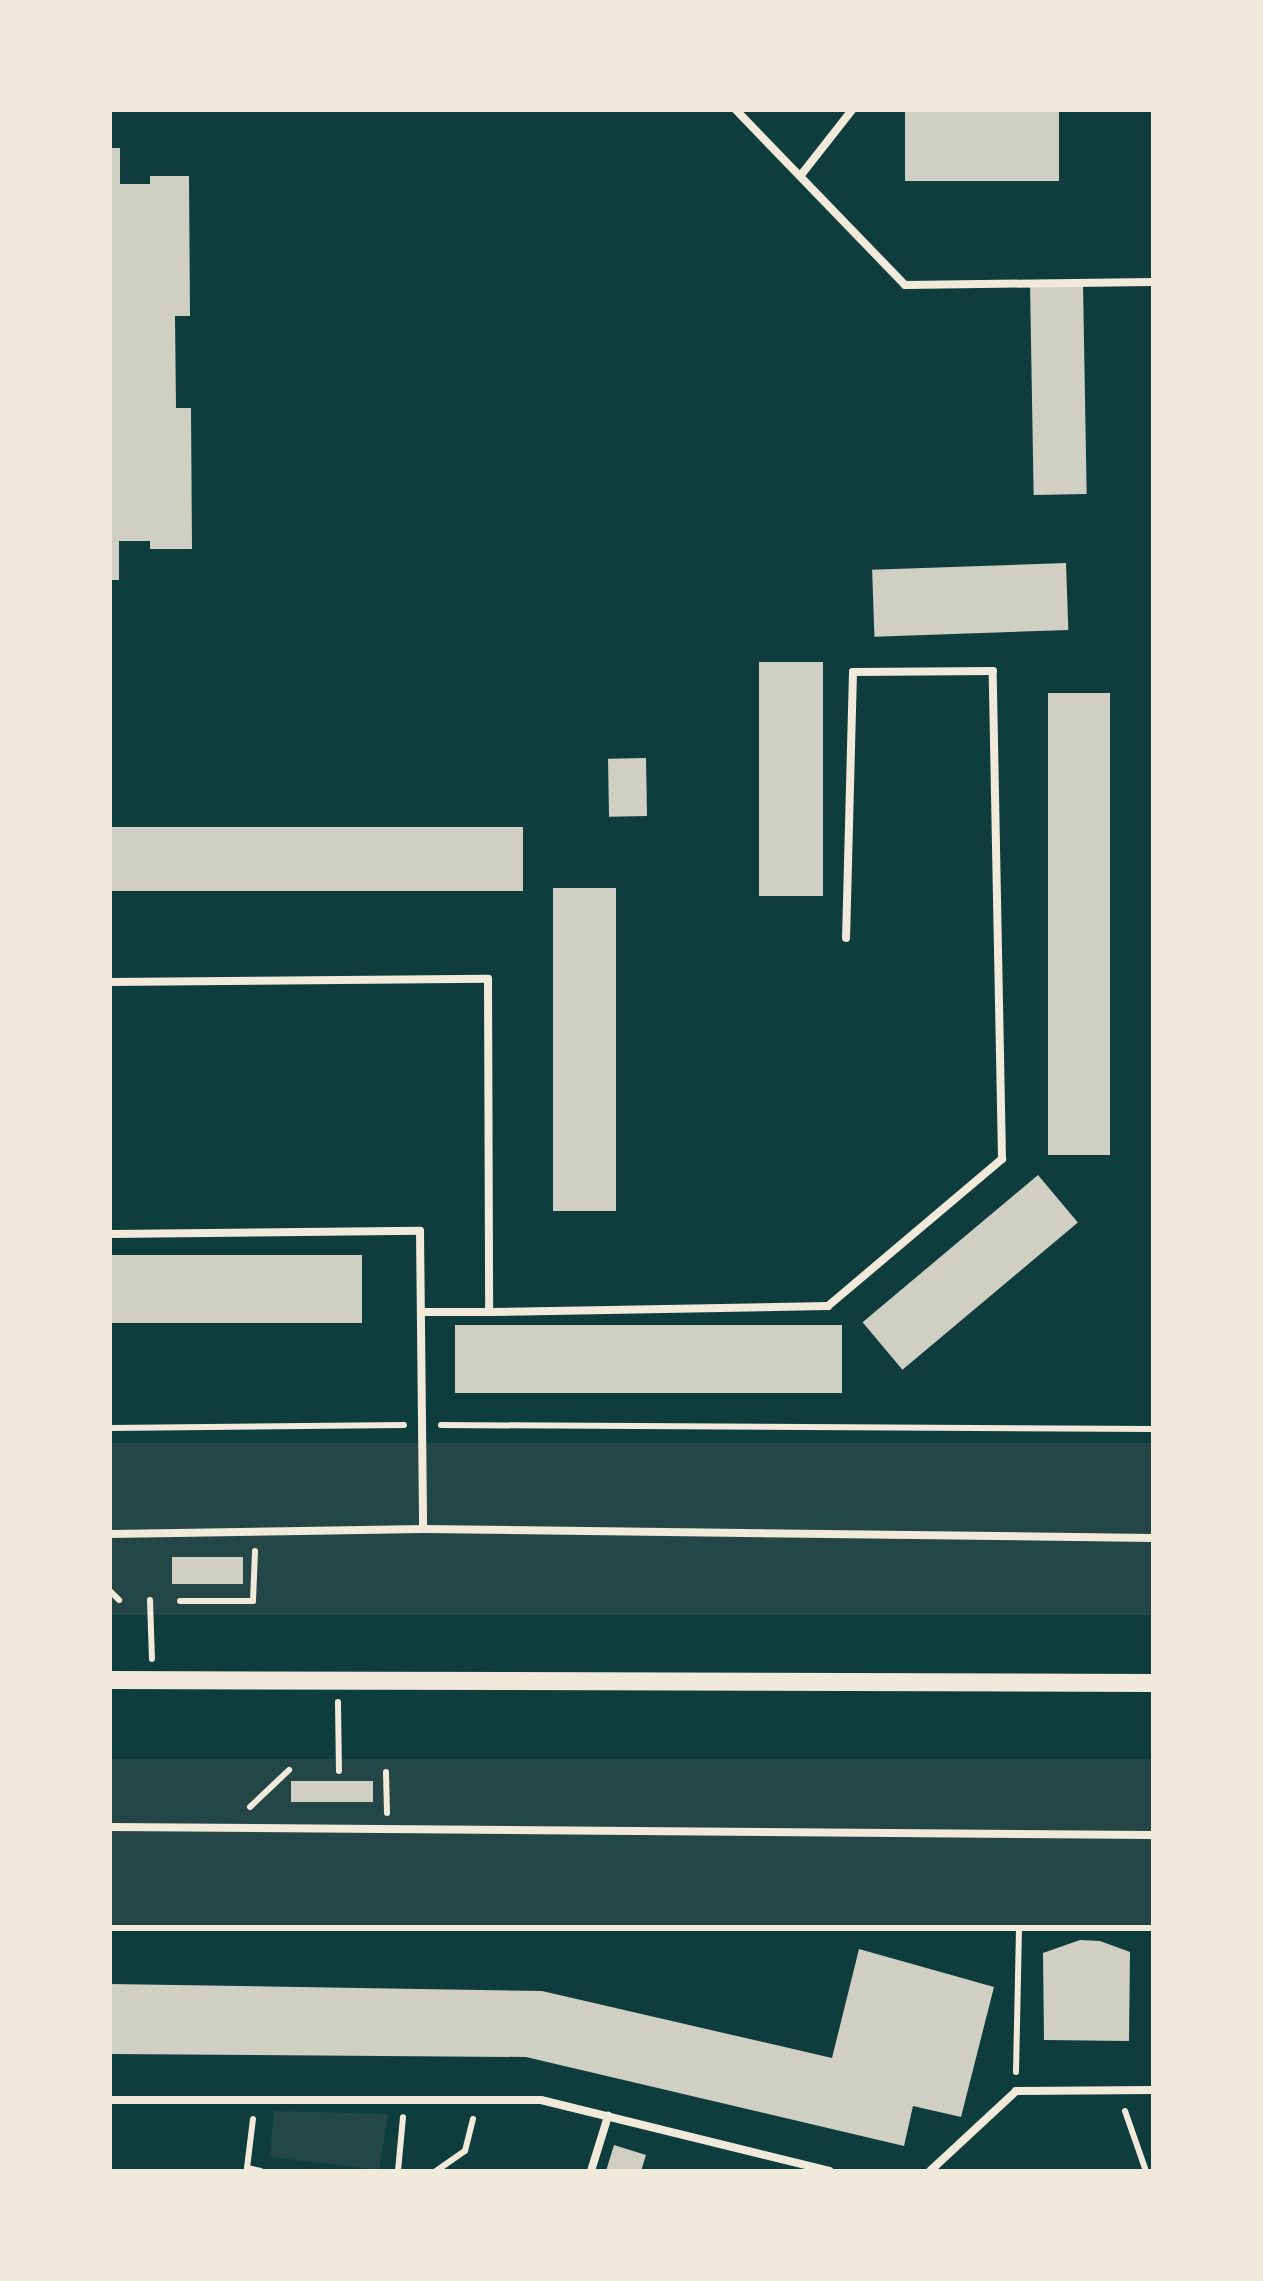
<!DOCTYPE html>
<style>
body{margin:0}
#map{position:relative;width:1263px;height:2281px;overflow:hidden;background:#0f3d3e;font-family:"DM Sans",sans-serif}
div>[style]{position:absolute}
.green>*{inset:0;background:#244646;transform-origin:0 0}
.building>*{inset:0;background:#cfcfc3;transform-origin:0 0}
.path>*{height:6px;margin:-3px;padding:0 3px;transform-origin:3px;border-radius:3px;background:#f1e9da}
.service>*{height:8px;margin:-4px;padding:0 4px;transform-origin:4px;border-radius:4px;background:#f1e9da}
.tertiary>*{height:18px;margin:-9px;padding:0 9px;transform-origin:9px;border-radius:9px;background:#f1e9da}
span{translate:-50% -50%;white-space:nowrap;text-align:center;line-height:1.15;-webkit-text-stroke:10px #f1e9da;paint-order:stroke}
.frame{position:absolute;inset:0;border:112px solid #f1e9da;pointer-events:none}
</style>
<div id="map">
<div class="green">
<i style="left:110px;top:1443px;width:1043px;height:172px"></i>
<i style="left:110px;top:1759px;width:1043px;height:169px"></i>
<i style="clip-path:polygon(274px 2111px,388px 2114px,379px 2170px,270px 2157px)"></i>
</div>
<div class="building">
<i style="left:905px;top:111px;width:154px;height:70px"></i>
<i style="clip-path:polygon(110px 148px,120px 148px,120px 184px,150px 184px,150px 176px,189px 176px,190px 316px,175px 316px,176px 408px,191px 408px,192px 549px,150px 549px,150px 541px,119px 541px,119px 580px,110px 580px)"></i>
<i style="left:1083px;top:284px;width:210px;height:53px;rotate:89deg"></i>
<i style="left:1066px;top:563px;width:67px;height:194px;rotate:88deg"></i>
<i style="left:759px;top:662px;width:64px;height:234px"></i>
<i style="left:1110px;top:693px;width:462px;height:62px;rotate:90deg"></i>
<i style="left:646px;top:758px;width:58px;height:38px;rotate:89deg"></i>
<i style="left:110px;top:827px;width:413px;height:64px"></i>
<i style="left:616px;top:888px;width:323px;height:63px;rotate:90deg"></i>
<i style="left:1038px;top:1175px;width:62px;height:229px;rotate:50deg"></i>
<i style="left:110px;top:1255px;width:252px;height:68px"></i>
<i style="left:842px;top:1325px;width:68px;height:387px;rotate:90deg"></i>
<i style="left:172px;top:1557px;width:71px;height:27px"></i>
<i style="left:291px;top:1781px;width:82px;height:21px"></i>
<i style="clip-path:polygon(1080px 1940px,1100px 1941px,1130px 1952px,1129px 2041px,1044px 2040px,1043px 1953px)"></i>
<i style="clip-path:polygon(859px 1949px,994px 1987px,961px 2117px,913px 2106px,904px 2146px,526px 2057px,110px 2054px,110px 1984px,542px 1991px,832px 2058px)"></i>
<i style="clip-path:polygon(614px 2145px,646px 2155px,641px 2171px,606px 2171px)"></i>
</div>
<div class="path">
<i style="left:441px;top:1425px;width:712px;rotate:0.32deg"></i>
<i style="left:110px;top:1428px;width:294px;rotate:-0.6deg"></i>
<i style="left:110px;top:1591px;width:13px;rotate:45deg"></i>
<i style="left:150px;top:1600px;width:59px;rotate:88.1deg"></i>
<i style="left:180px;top:1601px;width:73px"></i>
<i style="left:253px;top:1601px;width:50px;rotate:-87.7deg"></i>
<i style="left:338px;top:1702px;width:69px;rotate:89.2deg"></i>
<i style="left:386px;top:1772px;width:41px;rotate:88.6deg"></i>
<i style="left:250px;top:1807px;width:54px;rotate:-43.5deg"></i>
<i style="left:110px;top:1928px;width:1043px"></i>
<i style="left:1016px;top:2072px;width:143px;rotate:-88.8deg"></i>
<i style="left:1125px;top:2111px;width:64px;rotate:70.7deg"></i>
<i style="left:253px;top:2119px;width:49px;rotate:97deg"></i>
<i style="left:247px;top:2168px;width:14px;rotate:12deg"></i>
<i style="left:398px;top:2171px;width:54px;rotate:-84.7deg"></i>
<i style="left:436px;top:2171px;width:35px;rotate:-35deg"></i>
<i style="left:465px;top:2151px;width:33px;rotate:-76deg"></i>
</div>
<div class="service">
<i style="left:736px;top:110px;width:243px;rotate:46deg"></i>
<i style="left:905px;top:285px;width:248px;rotate:-0.7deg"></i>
<i style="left:801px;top:175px;width:83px;rotate:-51.9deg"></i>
<i style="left:110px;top:982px;width:378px;rotate:-0.5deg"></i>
<i style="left:488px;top:979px;width:333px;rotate:89.8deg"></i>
<i style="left:489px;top:1312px;width:68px;rotate:180deg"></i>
<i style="left:110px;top:1234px;width:310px;rotate:-0.6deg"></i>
<i style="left:420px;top:1231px;width:298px;rotate:89.4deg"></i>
<i style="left:489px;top:1312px;width:339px;rotate:-1deg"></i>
<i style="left:828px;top:1306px;width:228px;rotate:-40.2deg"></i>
<i style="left:1002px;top:1159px;width:488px;rotate:-91.1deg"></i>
<i style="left:993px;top:671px;width:140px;rotate:179.6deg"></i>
<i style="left:853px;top:672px;width:266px;rotate:91.5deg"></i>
<i style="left:110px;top:1534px;width:313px;rotate:-0.9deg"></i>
<i style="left:423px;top:1529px;width:730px;rotate:0.71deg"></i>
<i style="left:110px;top:1827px;width:1043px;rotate:0.44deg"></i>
<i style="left:110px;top:2100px;width:431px"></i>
<i style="left:541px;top:2100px;width:297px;rotate:13.8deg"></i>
<i style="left:591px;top:2171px;width:58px;rotate:-72.8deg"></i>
<i style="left:930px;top:2171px;width:117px;rotate:-42.9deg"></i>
<i style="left:1016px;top:2091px;width:137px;rotate:-0.4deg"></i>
</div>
<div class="tertiary">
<i style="left:110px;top:1680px;width:1043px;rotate:0.16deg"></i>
</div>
<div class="frame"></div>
</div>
